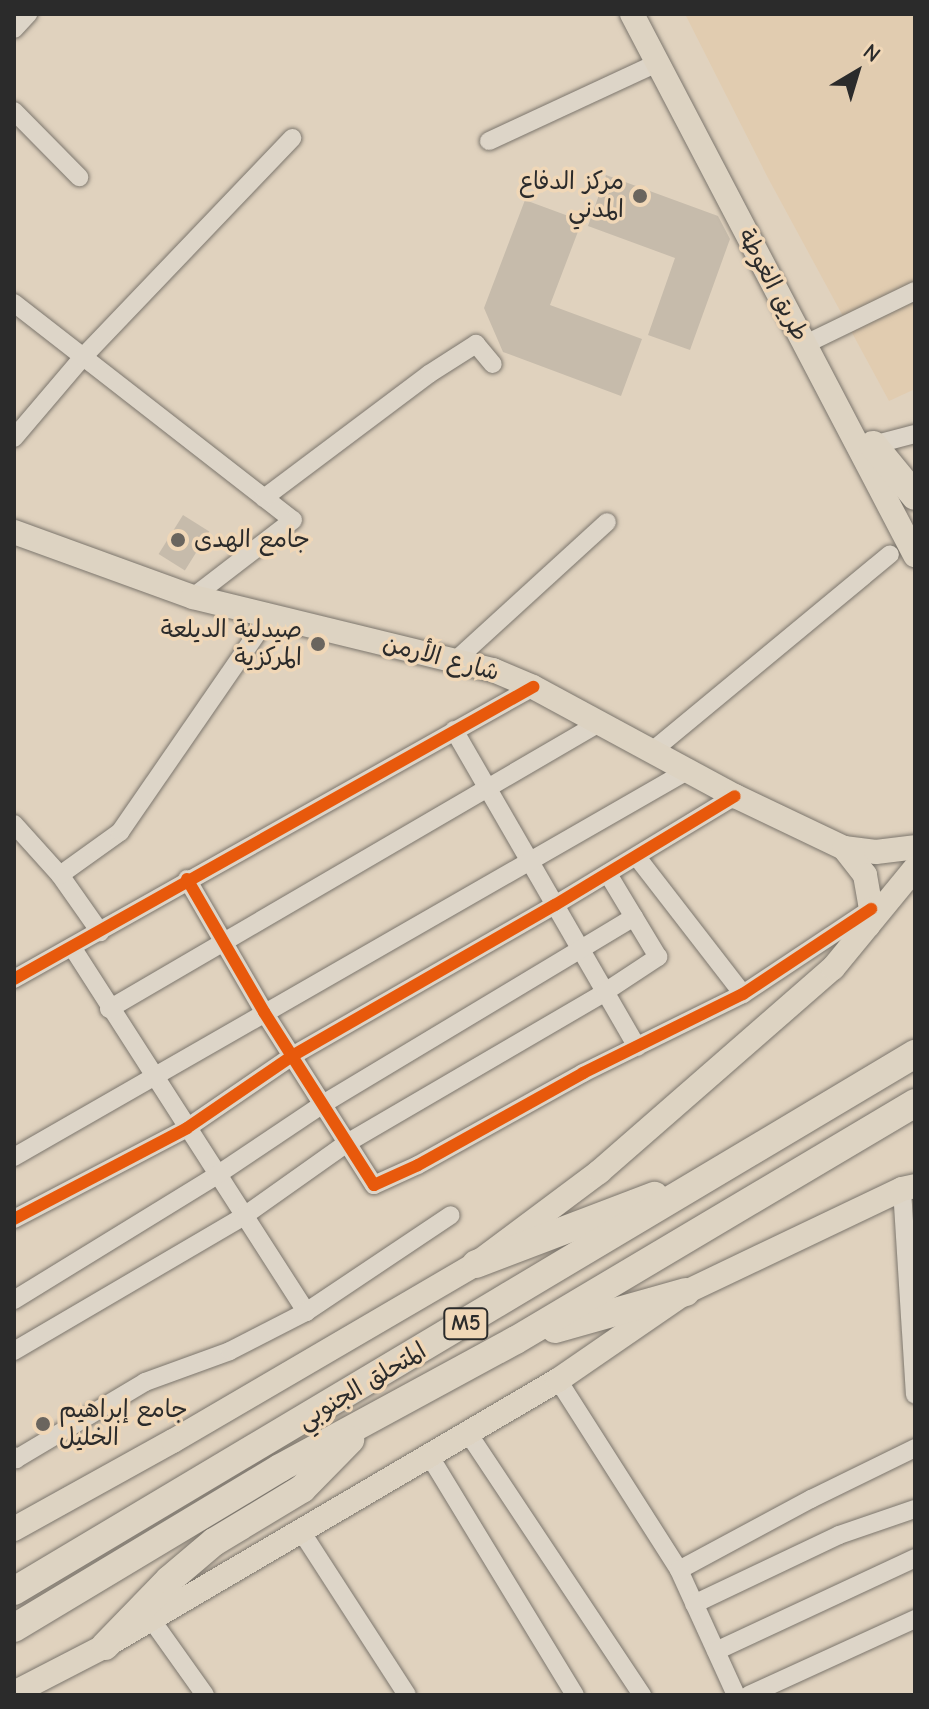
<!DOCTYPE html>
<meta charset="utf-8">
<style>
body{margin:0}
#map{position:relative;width:929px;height:1709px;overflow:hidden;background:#e0d2be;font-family:"Comic Neue","Playpen Sans Arabic",sans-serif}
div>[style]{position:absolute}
.built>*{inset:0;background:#e1ccb0}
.building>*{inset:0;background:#c6bbab;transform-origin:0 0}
.roads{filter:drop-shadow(0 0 2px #7c766d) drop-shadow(0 0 2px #7c766d)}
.minor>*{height:18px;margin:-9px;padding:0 9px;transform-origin:9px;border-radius:9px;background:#ddd5c8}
.major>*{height:24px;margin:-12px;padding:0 12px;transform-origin:12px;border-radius:12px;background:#ddd3c2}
.highway>*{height:28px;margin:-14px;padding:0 14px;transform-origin:14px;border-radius:14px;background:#ddd3c2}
.cycleway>*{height:12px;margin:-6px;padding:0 6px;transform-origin:6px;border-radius:6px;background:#e8590c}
.dots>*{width:22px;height:22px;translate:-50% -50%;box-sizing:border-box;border:4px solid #f0d7b7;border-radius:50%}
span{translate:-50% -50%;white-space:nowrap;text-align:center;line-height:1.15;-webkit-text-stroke:7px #f0d7b7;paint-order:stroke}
.shield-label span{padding:2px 6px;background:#f0d7b7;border:2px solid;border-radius:6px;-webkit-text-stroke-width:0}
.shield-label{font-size:22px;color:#2b2b2b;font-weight:700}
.poi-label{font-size:24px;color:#2b2b2b}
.right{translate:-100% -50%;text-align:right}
.left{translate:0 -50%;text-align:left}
.street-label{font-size:24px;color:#2b2b2b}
.frame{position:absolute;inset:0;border:16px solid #2b2b2b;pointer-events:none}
.north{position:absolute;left:817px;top:32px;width:80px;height:80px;-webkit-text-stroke:6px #f0d7b7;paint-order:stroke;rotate:38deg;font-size:22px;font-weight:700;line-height:32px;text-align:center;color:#2b2b2b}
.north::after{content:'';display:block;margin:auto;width:28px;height:36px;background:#2b2b2b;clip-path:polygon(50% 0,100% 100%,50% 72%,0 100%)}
</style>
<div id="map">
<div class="built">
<i style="clip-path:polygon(685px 14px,915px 14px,915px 389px,889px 401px,768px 178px)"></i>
</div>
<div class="building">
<i style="clip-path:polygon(606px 175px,718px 216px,730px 239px,690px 350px,648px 335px,675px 258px,588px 226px)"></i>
<i style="clip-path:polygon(525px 200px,582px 221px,550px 305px,642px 339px,621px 396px,503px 352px,484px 308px)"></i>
<i style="left:183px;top:515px;width:31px;height:46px;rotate:32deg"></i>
</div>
<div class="roads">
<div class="minor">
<i style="left:14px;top:29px;width:21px;rotate:-47deg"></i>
<i style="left:14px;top:111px;width:93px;rotate:45.4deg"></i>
<i style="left:489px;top:141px;width:185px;rotate:-24.9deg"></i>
<i style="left:14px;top:303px;width:353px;rotate:37.9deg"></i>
<i style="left:293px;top:520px;width:126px;rotate:142.4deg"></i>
<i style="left:814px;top:340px;width:112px;rotate:-25.9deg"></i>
<i style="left:14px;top:438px;width:106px;rotate:-49.6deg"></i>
<i style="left:83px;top:357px;width:303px;rotate:-46.3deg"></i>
<i style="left:873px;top:445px;width:43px;rotate:-14.7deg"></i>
<i style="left:264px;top:498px;width:206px;rotate:-36.9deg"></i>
<i style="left:429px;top:374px;width:56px;rotate:-32.6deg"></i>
<i style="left:476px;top:344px;width:26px;rotate:50deg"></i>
<i style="left:457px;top:659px;width:203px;rotate:-42.4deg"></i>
<i style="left:454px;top:730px;width:366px;rotate:60deg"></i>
<i style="left:651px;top:752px;width:310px;rotate:-39.6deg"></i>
<i style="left:14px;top:824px;width:69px;rotate:48deg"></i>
<i style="left:60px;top:875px;width:70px;rotate:54.9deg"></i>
<i style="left:637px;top:857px;width:173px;rotate:52.3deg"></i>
<i style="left:60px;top:875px;width:74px;rotate:-35.6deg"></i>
<i style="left:120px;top:832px;width:262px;rotate:-55.4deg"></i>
<i style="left:187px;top:879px;width:154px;rotate:59.9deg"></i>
<i style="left:264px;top:1012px;width:205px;rotate:57.6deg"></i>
<i style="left:374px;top:1185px;width:48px;rotate:-24.4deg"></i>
<i style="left:418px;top:1165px;width:189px;rotate:-29.1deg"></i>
<i style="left:583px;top:1073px;width:178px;rotate:-26.3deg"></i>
<i style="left:743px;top:994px;width:154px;rotate:-33.6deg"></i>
<i style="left:72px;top:947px;width:434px;rotate:57.3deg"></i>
<i style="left:14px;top:979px;width:596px;rotate:-29.36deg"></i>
<i style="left:109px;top:1009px;width:567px;rotate:-30.27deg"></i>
<i style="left:14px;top:1157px;width:776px;rotate:-29.84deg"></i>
<i style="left:902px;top:1189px;width:206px;rotate:86.4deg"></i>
<i style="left:14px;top:1219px;width:195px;rotate:-27.7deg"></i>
<i style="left:187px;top:1128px;width:127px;rotate:-34.4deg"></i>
<i style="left:292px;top:1056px;width:303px;rotate:-29.9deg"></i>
<i style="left:555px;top:905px;width:210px;rotate:-31.2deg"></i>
<i style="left:14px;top:1300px;width:238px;rotate:-31.6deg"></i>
<i style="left:217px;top:1175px;width:128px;rotate:-33.8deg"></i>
<i style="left:323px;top:1104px;width:363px;rotate:-31deg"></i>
<i style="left:14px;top:1351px;width:267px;rotate:-30.4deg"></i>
<i style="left:244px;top:1216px;width:126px;rotate:-35.3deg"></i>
<i style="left:347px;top:1143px;width:299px;rotate:-30.3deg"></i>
<i style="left:605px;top:992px;width:64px;rotate:-33.4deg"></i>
<i style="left:658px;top:957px;width:97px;rotate:-121.1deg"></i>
<i style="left:558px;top:1380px;width:225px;rotate:57.5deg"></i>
<i style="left:679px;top:1570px;width:137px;rotate:65.5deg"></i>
<i style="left:468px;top:1433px;width:315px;rotate:56.4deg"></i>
<i style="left:429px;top:1455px;width:281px;rotate:58.7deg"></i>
<i style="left:14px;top:1456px;width:4px;rotate:56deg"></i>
<i style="left:16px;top:1459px;width:150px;rotate:-30.8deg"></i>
<i style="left:145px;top:1382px;width:90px;rotate:-20deg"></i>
<i style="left:230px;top:1351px;width:85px;rotate:-27.2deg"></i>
<i style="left:306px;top:1312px;width:174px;rotate:-33.8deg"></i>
<i style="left:301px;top:1531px;width:195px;rotate:57.1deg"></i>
<i style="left:679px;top:1570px;width:150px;rotate:-28.3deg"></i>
<i style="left:811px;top:1499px;width:116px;rotate:-26.1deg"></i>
<i style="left:694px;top:1604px;width:161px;rotate:-25.4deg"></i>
<i style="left:839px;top:1535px;width:80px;rotate:-18.9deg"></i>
<i style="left:151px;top:1619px;width:93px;rotate:54.6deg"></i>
<i style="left:716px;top:1651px;width:220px;rotate:-25deg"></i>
<i style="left:749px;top:1695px;width:183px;rotate:-24.6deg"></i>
</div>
<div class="major">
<i style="left:632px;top:14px;width:611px;rotate:62.39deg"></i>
<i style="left:14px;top:532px;width:190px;rotate:20deg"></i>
<i style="left:193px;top:597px;width:309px;rotate:13.7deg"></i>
<i style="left:493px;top:670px;width:43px;rotate:23deg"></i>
<i style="left:533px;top:687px;width:230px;rotate:28.4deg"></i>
<i style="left:735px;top:796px;width:121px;rotate:25.5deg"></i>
<i style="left:844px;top:848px;width:32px;rotate:7deg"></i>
<i style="left:876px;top:852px;width:39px;rotate:-7deg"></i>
<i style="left:844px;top:848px;width:34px;rotate:52deg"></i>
<i style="left:865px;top:875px;width:35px;rotate:80deg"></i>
<i style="left:871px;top:909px;width:17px;rotate:100deg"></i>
<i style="left:14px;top:1529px;width:182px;rotate:-29deg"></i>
<i style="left:173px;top:1441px;width:351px;rotate:-30.3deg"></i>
<i style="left:476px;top:1264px;width:154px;rotate:-36.8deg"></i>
<i style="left:599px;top:1172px;width:310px;rotate:-41.1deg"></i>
<i style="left:833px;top:968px;width:129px;rotate:-50.6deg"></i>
<i style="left:14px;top:1693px;width:102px;rotate:-27.3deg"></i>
<i style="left:105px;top:1646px;width:525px;rotate:-30.42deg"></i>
<i style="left:558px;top:1380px;width:155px;rotate:-34.5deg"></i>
<i style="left:686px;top:1292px;width:239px;rotate:-25.5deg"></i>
<i style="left:902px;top:1189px;width:13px;rotate:-13deg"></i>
</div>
<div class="highway">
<i style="left:873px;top:445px;width:66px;rotate:50.5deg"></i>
<i style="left:476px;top:1264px;width:191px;rotate:-20.9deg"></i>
<i style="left:555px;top:1329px;width:136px;rotate:-15.8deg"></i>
<i style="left:14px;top:1591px;width:1049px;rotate:-30.8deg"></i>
<i style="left:14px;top:1628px;width:310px;rotate:-31deg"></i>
<i style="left:280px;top:1468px;width:268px;rotate:-28.5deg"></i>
<i style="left:516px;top:1340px;width:464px;rotate:-30.7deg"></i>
<i style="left:105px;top:1646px;width:92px;rotate:-45.9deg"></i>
<i style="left:169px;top:1580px;width:59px;rotate:-40.2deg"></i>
<i style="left:214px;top:1542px;width:103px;rotate:-31.1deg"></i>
<i style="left:302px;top:1489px;width:69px;rotate:-45.6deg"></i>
</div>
</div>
<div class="cycleway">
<i style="left:187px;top:879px;width:154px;rotate:59.9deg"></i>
<i style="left:264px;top:1012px;width:205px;rotate:57.6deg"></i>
<i style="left:374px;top:1185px;width:48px;rotate:-24.4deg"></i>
<i style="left:418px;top:1165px;width:189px;rotate:-29.1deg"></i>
<i style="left:583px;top:1073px;width:178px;rotate:-26.3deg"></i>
<i style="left:743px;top:994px;width:154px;rotate:-33.6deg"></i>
<i style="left:14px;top:979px;width:596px;rotate:-29.36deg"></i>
<i style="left:14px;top:1219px;width:195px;rotate:-27.7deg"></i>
<i style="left:187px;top:1128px;width:127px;rotate:-34.4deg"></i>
<i style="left:292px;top:1056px;width:303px;rotate:-29.9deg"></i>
<i style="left:555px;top:905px;width:210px;rotate:-31.2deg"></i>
</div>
<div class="dots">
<i style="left:640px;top:196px;background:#6a655e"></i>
<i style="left:178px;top:540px;background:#6a655e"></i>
<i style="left:318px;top:644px;background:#6a655e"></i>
<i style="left:43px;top:1424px;background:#6a655e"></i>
</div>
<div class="shield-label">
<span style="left:466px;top:1324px">M5</span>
</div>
<div class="poi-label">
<span class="right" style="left:624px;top:196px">مركز الدفاع<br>المدني</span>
<span class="left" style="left:194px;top:540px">جامع الهدى</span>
<span class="right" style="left:302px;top:644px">صيدلية الديلعة<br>المركزية</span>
<span class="left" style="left:59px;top:1424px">جامع إبراهيم<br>الخليل</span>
</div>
<div class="street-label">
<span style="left:773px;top:285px;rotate:62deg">طريق الغوطة</span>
<span style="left:441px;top:658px;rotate:15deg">شارع الأرمن</span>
<span style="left:362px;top:1386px;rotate:-31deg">المتحلق الجنوبي</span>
</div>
<div class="frame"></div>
<div class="north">N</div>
</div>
